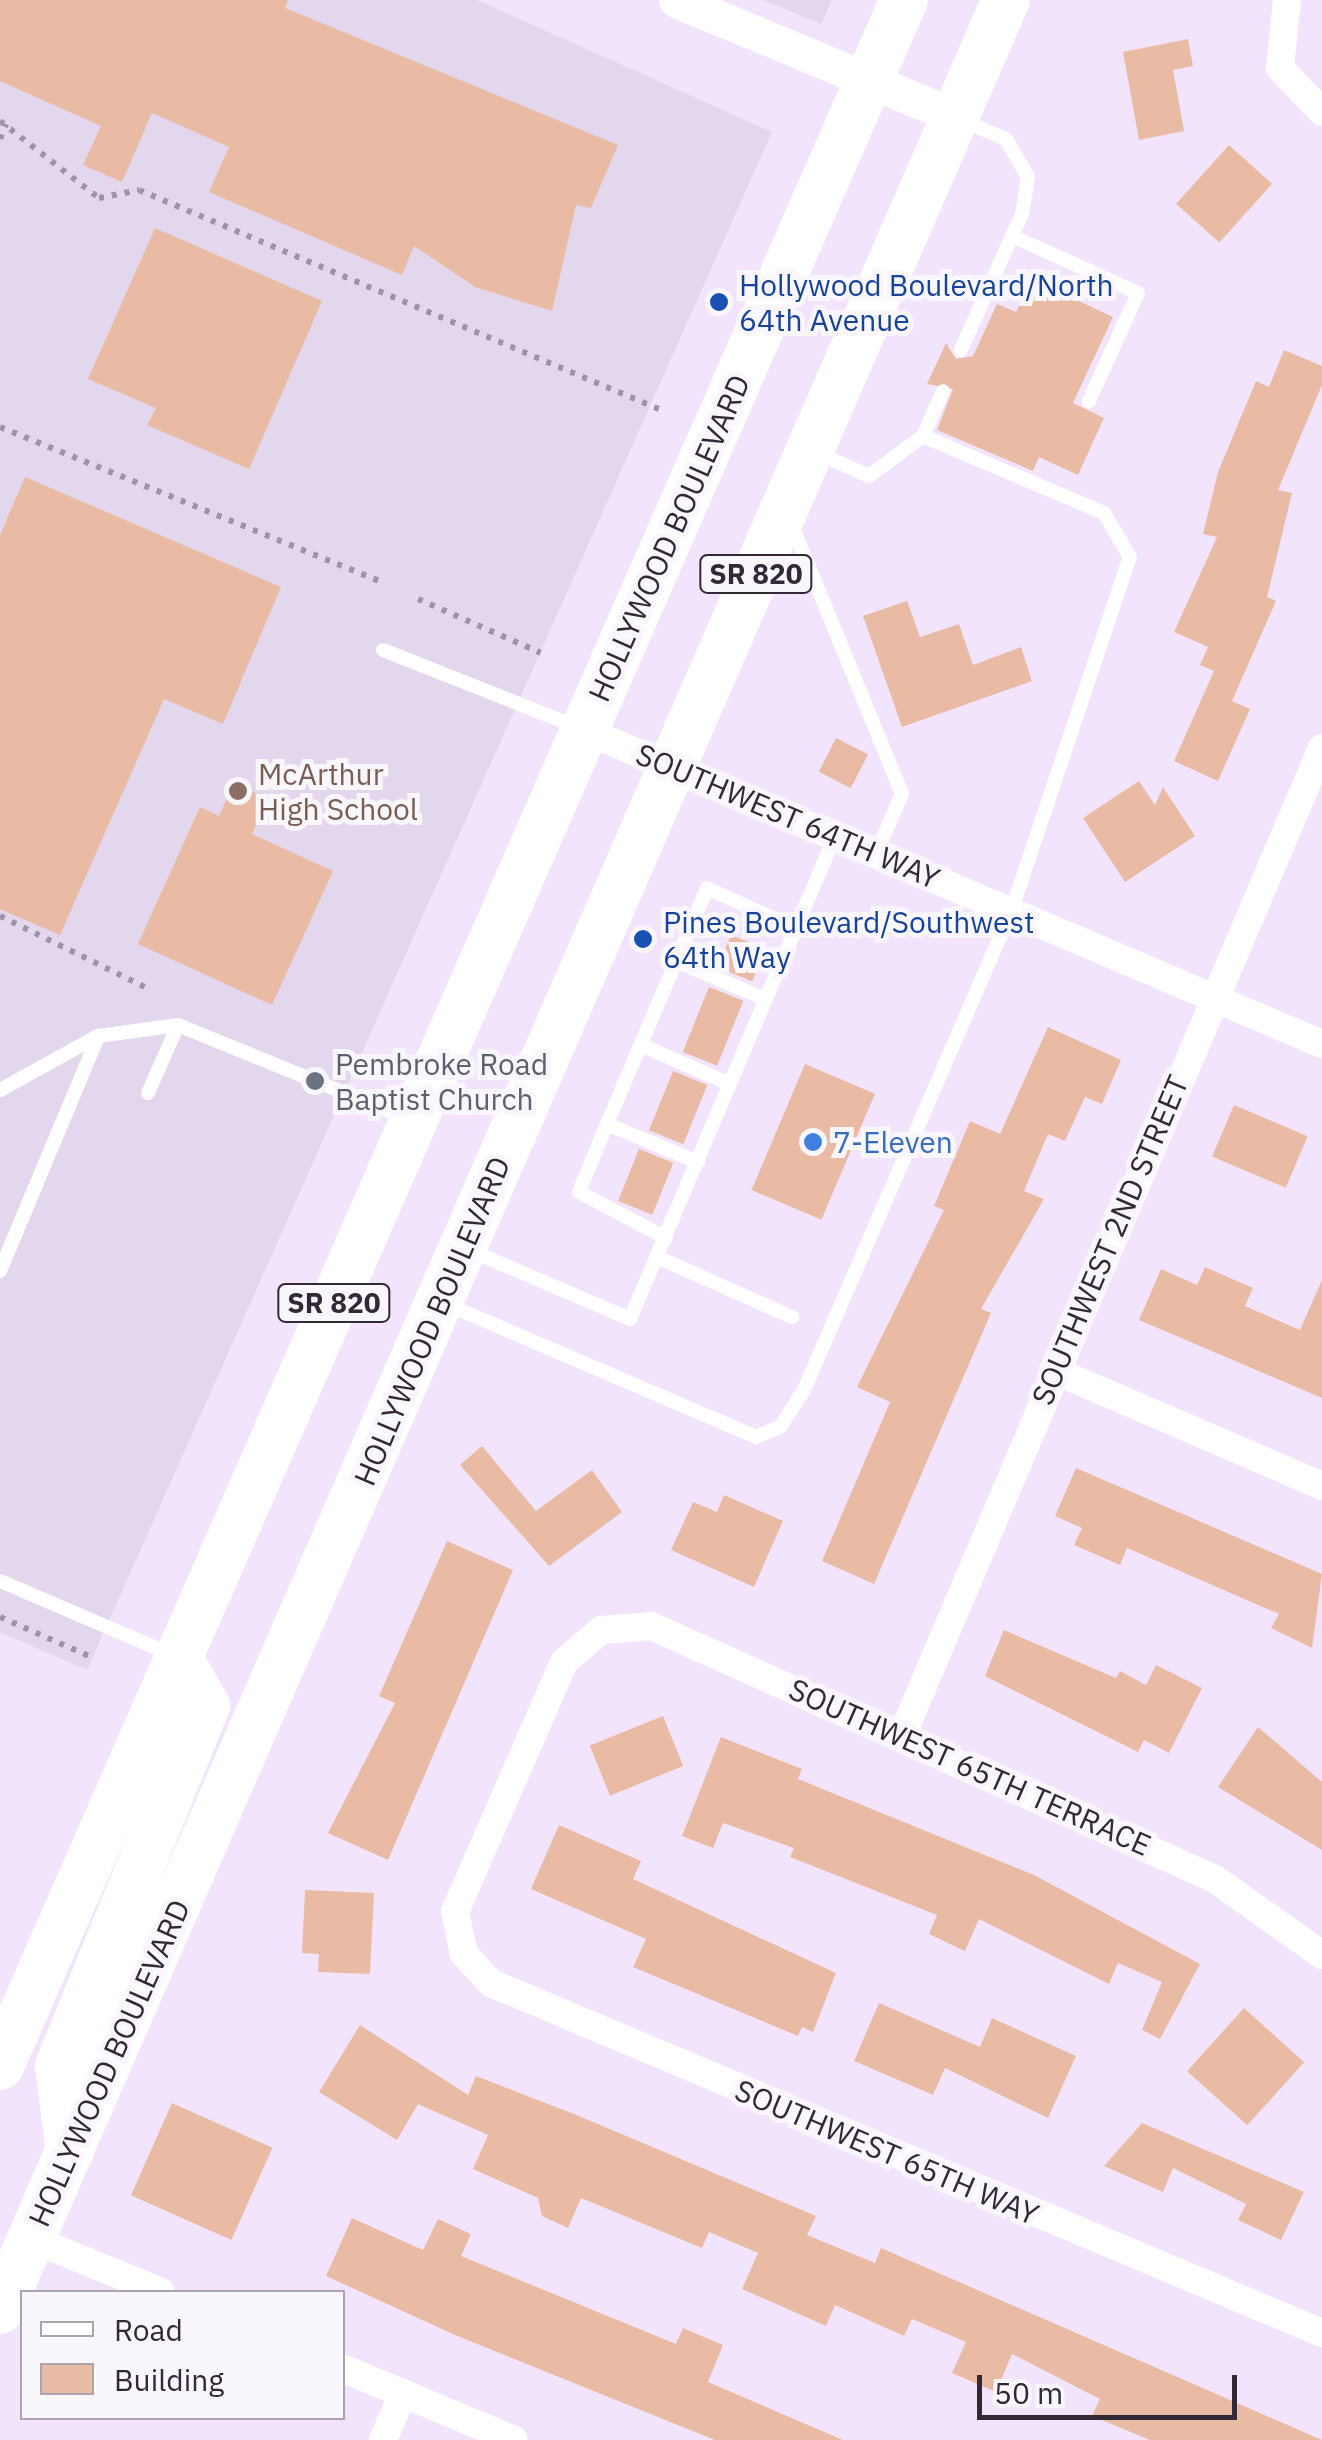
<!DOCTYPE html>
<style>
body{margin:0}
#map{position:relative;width:1322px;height:2440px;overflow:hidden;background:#f2e4fd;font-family:"IBM Plex Sans",sans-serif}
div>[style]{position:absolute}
.education>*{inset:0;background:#e2d7ec}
.building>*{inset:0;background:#eabba4;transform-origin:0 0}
.path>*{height:6px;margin-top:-3px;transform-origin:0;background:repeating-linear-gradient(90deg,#9f94a7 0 5px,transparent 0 13px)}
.service>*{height:14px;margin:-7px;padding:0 7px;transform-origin:7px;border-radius:7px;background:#fff}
.minor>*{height:28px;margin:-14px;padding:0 14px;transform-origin:14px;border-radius:14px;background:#fff}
.tertiary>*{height:35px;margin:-17.5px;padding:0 17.5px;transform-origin:17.5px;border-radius:17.5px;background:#fff}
.trunk>*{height:48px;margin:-24px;padding:0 24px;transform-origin:24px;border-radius:24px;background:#fff}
.dots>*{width:28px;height:28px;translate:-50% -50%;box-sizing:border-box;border:5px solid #f9f6fc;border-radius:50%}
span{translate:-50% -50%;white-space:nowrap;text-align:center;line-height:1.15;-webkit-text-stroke:10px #f9f6fc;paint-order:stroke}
.shield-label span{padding:2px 8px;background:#f9f6fc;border:2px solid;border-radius:8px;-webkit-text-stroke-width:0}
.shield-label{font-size:28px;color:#312a36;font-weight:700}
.transit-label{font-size:30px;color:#164399}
.left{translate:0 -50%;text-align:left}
.street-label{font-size:30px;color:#312a36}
.education-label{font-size:30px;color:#785e54}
.worship-label{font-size:30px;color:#5b616d}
.shop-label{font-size:30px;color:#366cbe}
.legend{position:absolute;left:20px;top:2290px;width:325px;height:130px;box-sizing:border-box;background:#f9f6fc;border:2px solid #a9a4ad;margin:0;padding:12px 18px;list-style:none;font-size:30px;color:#312a36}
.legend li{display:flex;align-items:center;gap:20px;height:50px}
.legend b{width:50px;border:2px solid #a9a4ad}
.scale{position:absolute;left:977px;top:2375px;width:260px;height:45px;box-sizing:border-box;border:5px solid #312a36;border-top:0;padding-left:12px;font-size:30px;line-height:35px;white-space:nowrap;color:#312a36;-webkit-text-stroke:8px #f9f6fc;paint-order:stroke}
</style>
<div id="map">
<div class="education">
<i style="clip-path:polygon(0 0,477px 0,772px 132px,87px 1670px,0 1632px)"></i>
<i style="clip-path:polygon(763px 0,832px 0,821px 24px)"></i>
</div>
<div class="building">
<i style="clip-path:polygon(0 0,288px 0,285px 8px,618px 145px,591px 208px,576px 205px,552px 311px,475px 287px,414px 246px,402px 275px,209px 192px,229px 147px,152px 113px,122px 182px,83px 165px,101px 126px,0 81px)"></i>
<i style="clip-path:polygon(1188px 39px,1193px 66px,1173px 70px,1184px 131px,1139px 140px,1123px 52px)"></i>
<i style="left:1229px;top:145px;width:58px;height:79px;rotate:42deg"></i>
<i style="clip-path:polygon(155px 228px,322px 301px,249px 469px,147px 425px,156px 408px,88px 379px)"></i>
<i style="clip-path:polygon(1032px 279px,1113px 317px,1073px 403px,1104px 418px,1078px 475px,1039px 457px,1033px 471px,937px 430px,953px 389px,927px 384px,946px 343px,956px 359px,973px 356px,997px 304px,1016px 312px)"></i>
<i style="clip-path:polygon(1284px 350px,1322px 366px,1322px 385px,1278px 490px,1292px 493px,1267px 597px,1276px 601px,1232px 701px,1250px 709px,1218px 781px,1174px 761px,1214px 671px,1200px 665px,1208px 647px,1174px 632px,1217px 537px,1203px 534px,1218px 472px,1256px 381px,1269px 387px)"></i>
<i style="clip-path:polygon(25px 477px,281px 587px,223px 724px,164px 699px,60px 935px,0 909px,0 535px)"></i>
<i style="clip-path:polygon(907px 601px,920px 637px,959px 624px,973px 665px,1021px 647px,1032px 681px,902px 727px,863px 616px)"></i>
<i style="left:836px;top:738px;width:36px;height:38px;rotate:27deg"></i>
<i style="clip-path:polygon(1139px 781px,1155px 805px,1163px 787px,1195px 836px,1125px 882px,1083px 818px)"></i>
<i style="clip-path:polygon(234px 783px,268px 799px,252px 834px,333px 871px,272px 1005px,138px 944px,200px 807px,219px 816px)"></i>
<i style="left:731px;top:935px;width:37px;height:35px;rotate:22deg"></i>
<i style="left:709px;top:987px;width:37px;height:70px;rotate:22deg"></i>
<i style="clip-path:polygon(1048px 1027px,1121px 1060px,1102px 1104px,1085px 1097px,1065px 1141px,1048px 1134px,1024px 1191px,1044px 1199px,981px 1309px,991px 1313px,874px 1584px,822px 1561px,890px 1402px,857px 1387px,944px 1210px,934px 1206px,970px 1121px,1000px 1134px)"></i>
<i style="left:805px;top:1064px;width:76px;height:137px;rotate:23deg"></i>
<i style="left:673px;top:1071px;width:37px;height:64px;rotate:22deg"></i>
<i style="left:1234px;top:1105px;width:80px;height:56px;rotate:23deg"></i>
<i style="left:639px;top:1149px;width:37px;height:56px;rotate:22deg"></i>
<i style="clip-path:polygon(1205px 1267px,1253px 1288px,1245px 1306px,1300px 1330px,1322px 1280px,1322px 1398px,1139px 1320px,1161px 1269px,1197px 1285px)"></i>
<i style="clip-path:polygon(482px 1446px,536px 1511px,592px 1470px,622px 1512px,549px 1566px,460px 1465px)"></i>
<i style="clip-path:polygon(1076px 1468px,1322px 1574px,1312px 1648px,1271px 1628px,1279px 1614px,1127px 1548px,1120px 1565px,1074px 1545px,1082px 1528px,1055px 1516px)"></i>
<i style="clip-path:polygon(724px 1495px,783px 1521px,754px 1587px,671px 1550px,693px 1502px,717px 1512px)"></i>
<i style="clip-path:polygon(447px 1541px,513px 1570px,388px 1860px,328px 1833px,395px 1703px,379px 1696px)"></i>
<i style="clip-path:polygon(1004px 1630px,1116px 1678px,1120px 1671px,1146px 1685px,1156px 1665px,1202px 1688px,1169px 1753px,1144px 1740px,1138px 1752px,985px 1676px)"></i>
<i style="left:663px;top:1716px;width:54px;height:79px;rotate:68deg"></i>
<i style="clip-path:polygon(1258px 1727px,1322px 1782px,1322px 1850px,1218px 1787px)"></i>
<i style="clip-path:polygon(721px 1737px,802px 1769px,798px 1779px,1034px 1875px,1200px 1964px,1160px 2039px,1142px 2030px,1162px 1982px,1118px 1963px,1109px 1984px,979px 1919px,965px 1951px,929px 1934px,937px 1915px,790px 1857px,794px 1848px,723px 1823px,713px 1848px,682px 1836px)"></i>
<i style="clip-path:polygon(559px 1825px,641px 1861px,633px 1879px,836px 1973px,813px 2032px,802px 2027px,798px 2036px,633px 1967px,646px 1939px,531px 1889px)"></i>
<i style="clip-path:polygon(305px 1890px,374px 1893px,370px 1974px,318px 1972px,319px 1954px,302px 1953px)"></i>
<i style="clip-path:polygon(879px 2003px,980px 2047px,992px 2018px,1076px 2056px,1048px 2118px,945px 2068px,933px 2095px,854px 2061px)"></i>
<i style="left:1244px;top:2008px;width:81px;height:85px;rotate:42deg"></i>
<i style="clip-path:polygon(360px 2025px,468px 2095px,476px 2076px,574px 2114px,816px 2216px,807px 2235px,875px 2263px,881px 2248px,1322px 2440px,1150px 2440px,1092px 2416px,1100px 2399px,1012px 2354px,996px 2392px,952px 2373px,966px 2342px,912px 2319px,904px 2336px,835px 2305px,826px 2326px,742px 2289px,758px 2253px,709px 2232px,702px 2248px,581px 2198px,568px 2228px,542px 2216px,538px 2198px,473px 2169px,488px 2135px,418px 2104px,397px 2140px,319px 2092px)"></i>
<i style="left:172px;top:2103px;width:110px;height:101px;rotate:24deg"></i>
<i style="clip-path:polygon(1142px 2123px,1304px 2192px,1281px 2240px,1238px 2220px,1246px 2204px,1173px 2168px,1163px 2192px,1104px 2166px)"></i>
<i style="clip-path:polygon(352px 2218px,423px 2250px,438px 2219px,471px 2234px,461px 2256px,676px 2344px,683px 2328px,723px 2345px,708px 2382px,843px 2440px,715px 2440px,455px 2335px,326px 2276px)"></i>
</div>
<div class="path">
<i style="left:0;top:121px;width:125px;rotate:37.9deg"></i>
<i style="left:99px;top:198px;width:41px;rotate:-11.3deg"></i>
<i style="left:139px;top:190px;width:566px;rotate:22.85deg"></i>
<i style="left:0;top:139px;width:16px;rotate:-68deg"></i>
<i style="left:0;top:427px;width:411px;rotate:22.1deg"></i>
<i style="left:418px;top:599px;width:134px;rotate:23.7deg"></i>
<i style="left:0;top:916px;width:161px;rotate:26.1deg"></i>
<i style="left:0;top:1617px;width:99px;rotate:23.7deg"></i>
</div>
<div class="service">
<i style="left:959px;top:119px;width:51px;rotate:23.1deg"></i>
<i style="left:1006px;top:139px;width:44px;rotate:59.9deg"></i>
<i style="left:1028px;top:177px;width:37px;rotate:99deg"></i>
<i style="left:1022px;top:214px;width:149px;rotate:114.2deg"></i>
<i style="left:1012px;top:236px;width:138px;rotate:24.3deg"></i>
<i style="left:1138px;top:293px;width:119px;rotate:114.4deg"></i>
<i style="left:815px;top:452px;width:59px;rotate:24deg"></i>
<i style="left:869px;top:476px;width:67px;rotate:-36.5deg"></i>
<i style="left:923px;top:436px;width:49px;rotate:-66deg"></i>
<i style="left:791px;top:523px;width:293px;rotate:67.7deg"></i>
<i style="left:902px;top:794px;width:64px;rotate:113.8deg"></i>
<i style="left:383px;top:650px;width:209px;rotate:21.6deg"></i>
<i style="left:676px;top:961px;width:97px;rotate:23.1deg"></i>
<i style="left:641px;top:1045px;width:97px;rotate:23.7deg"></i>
<i style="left:0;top:1090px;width:112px;rotate:-28.9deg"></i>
<i style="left:98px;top:1036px;width:81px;rotate:-7.8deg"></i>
<i style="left:178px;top:1025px;width:246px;rotate:22.2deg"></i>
<i style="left:148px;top:1093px;width:74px;rotate:-66.2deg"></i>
<i style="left:607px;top:1124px;width:99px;rotate:22.7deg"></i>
<i style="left:666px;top:1238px;width:98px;rotate:-152.1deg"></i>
<i style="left:579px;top:1192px;width:74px;rotate:-67.6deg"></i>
<i style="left:607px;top:1124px;width:256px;rotate:-67deg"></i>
<i style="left:707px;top:888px;width:96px;rotate:24.7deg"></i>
<i style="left:469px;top:1250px;width:175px;rotate:23.2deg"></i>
<i style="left:630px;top:1319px;width:525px;rotate:-67deg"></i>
<i style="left:657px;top:1257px;width:148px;rotate:24deg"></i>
<i style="left:0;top:1271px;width:254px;rotate:-67.3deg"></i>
<i style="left:446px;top:1304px;width:337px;rotate:23.2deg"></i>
<i style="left:756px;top:1437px;width:26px;rotate:-23deg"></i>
<i style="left:780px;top:1427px;width:44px;rotate:-57deg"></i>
<i style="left:804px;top:1390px;width:524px;rotate:-66.61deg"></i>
<i style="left:1012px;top:909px;width:371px;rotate:-71.5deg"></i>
<i style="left:1130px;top:557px;width:51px;rotate:-120.6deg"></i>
<i style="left:1104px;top:513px;width:197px;rotate:-157deg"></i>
<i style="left:0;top:1581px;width:188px;rotate:23.2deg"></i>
</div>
<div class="minor">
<i style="left:1287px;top:0;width:68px;rotate:95.9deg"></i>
<i style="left:1280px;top:68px;width:61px;rotate:46.3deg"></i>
<i style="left:584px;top:730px;width:802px;rotate:23.05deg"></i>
<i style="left:1053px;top:1370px;width:293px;rotate:23.3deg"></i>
<i style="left:903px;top:1733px;width:1070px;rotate:-66.96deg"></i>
<i style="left:1322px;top:1955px;width:131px;rotate:-144.6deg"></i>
<i style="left:1215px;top:1879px;width:618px;rotate:-155.84deg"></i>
<i style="left:651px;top:1626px;width:50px;rotate:175.4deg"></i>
<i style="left:601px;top:1630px;width:49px;rotate:139.1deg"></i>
<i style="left:564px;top:1662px;width:272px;rotate:113.6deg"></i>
<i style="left:455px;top:1911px;width:44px;rotate:78.2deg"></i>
<i style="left:464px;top:1954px;width:40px;rotate:47deg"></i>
<i style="left:491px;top:1983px;width:902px;rotate:22.84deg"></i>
<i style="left:32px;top:2239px;width:139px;rotate:22.3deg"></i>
<i style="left:342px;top:2368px;width:186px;rotate:22.7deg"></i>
<i style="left:383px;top:2440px;width:51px;rotate:-66.9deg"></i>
</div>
<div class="tertiary">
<i style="left:676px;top:0;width:301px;rotate:22.6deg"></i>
</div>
<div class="trunk">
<i style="left:0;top:2066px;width:2255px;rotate:-66.37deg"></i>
<i style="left:70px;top:2151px;width:86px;rotate:-97.4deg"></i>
<i style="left:59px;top:2066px;width:389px;rotate:-67.8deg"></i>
<i style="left:206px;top:1706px;width:56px;rotate:-119.7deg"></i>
<i style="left:0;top:2310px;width:2520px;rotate:-66.47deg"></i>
</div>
<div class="dots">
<i style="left:719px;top:302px;background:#1a4fb4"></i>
<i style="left:238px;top:791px;background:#8d6e63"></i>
<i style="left:643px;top:939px;background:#1a4fb4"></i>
<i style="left:315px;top:1081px;background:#6b7280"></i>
<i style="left:813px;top:1142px;background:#3f7fe0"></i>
</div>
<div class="shield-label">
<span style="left:756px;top:574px">SR 820</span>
<span style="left:334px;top:1303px">SR 820</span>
</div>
<div class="transit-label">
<span class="left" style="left:739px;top:302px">Hollywood Boulevard/North<br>64th Avenue</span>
<span class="left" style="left:663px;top:939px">Pines Boulevard/Southwest<br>64th Way</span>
</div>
<div class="street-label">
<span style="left:669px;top:538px;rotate:-66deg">HOLLYWOOD BOULEVARD</span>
<span style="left:788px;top:816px;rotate:23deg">SOUTHWEST 64TH WAY</span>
<span style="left:1110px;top:1240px;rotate:-67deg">SOUTHWEST 2ND STREET</span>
<span style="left:432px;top:1321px;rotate:-67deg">HOLLYWOOD BOULEVARD</span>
<span style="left:970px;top:1767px;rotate:24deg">SOUTHWEST 65TH TERRACE</span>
<span style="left:109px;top:2063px;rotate:-66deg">HOLLYWOOD BOULEVARD</span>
<span style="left:887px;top:2152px;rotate:23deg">SOUTHWEST 65TH WAY</span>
</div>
<div class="education-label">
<span class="left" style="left:258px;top:791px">McArthur<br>High School</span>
</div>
<div class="worship-label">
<span class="left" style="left:335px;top:1081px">Pembroke Road<br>Baptist Church</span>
</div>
<div class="shop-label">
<span class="left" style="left:833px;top:1142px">7-Eleven</span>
</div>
<ul class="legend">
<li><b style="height:12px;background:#fff"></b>Road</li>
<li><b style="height:28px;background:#eabba4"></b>Building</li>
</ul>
<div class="scale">50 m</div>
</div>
